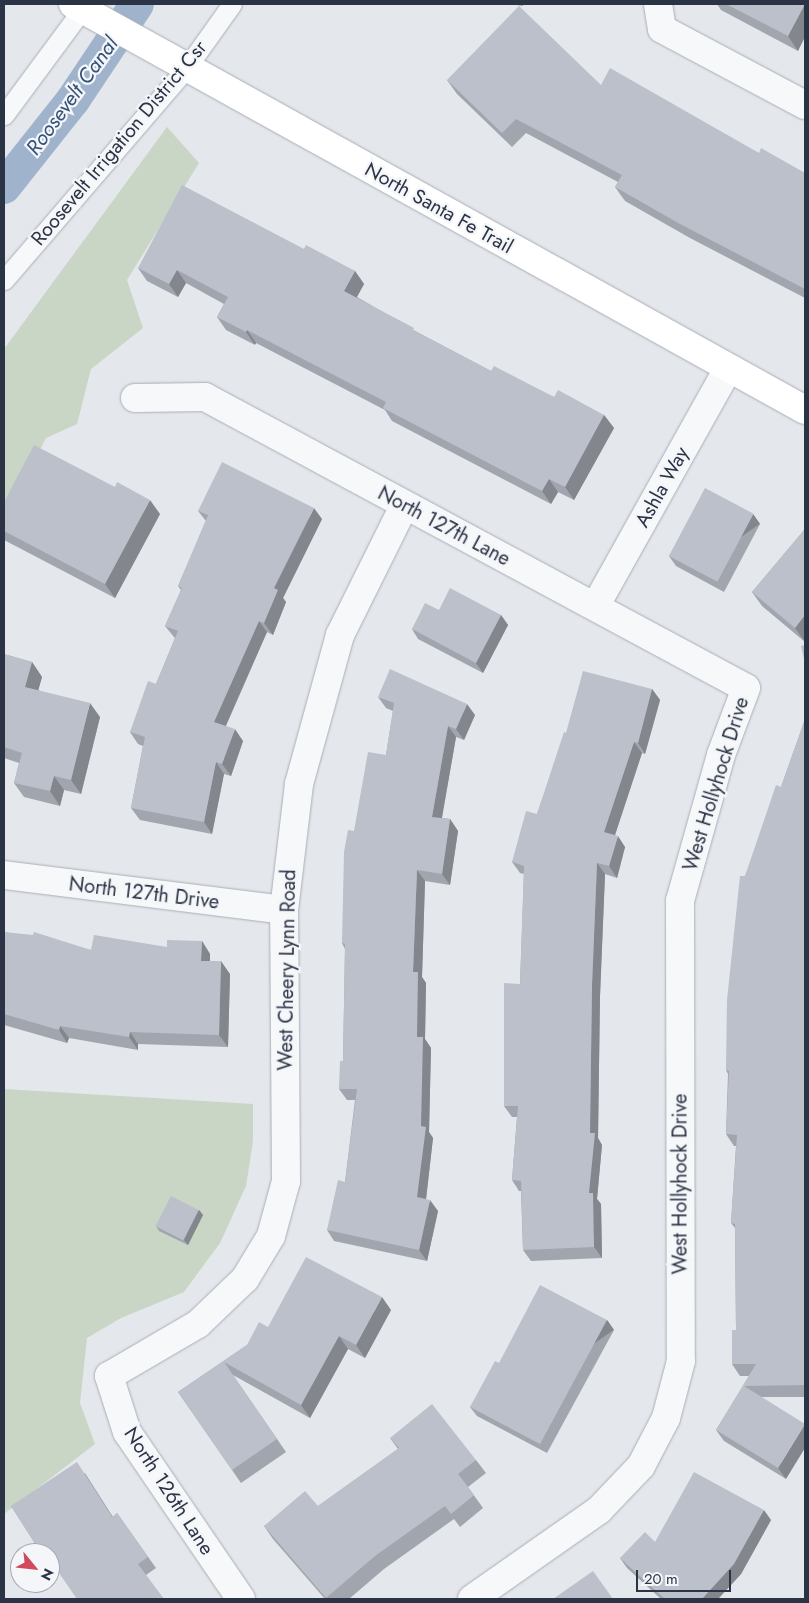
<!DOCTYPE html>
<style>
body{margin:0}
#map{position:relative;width:809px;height:1603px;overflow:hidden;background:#e4e7ec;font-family:Jost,sans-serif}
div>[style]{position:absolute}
.green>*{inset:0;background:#c9d6c5}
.canal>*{height:34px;margin:-17px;padding:0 17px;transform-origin:17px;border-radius:17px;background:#9fb4cc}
.roads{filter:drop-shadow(0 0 1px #a9aeb7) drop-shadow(0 0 1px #a9aeb7)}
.lane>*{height:19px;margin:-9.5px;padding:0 9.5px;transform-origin:9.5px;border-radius:9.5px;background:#f7f8fa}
.street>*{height:28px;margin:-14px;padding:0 14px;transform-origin:14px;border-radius:14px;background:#f7f8fa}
.secondary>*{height:28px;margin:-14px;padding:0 14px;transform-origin:14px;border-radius:14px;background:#fff}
.wall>*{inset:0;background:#a1a5ae}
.shaded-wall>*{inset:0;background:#83868d;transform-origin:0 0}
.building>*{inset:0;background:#bbc0ca;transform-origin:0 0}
span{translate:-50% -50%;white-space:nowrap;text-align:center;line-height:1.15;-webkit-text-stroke:4.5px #f4f6f9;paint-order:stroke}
.street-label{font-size:20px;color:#2b3445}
.water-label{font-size:21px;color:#34527a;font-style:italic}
.frame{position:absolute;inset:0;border:5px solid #2b3445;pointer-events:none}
.north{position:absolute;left:10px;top:1543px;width:50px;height:50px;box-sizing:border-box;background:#f4f6f9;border:1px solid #a4a8b1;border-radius:50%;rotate:118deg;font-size:14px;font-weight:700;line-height:20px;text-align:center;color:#2b3445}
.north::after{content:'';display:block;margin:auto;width:18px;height:22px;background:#d1495b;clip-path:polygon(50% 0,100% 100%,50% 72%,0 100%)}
.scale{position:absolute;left:636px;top:1570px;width:95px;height:22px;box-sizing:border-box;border:2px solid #2b3445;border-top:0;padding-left:6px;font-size:15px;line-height:18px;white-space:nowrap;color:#2b3445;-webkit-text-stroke:4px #f4f6f9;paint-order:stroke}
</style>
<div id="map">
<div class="green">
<i style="clip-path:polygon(167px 127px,199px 163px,127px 280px,143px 328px,91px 369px,77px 424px,46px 438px,4px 520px,4px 349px)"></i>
<i style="clip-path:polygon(4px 1089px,253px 1104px,253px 1141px,246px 1186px,220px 1243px,184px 1292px,121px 1318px,87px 1338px,80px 1403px,95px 1444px,4px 1514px)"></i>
</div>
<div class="canal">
<i style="left:4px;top:187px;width:111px;rotate:-51.6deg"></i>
<i style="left:73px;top:100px;width:115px;rotate:-56.3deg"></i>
</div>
<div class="roads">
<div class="lane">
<i style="left:4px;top:115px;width:138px;rotate:-53.5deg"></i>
<i style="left:4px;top:280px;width:281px;rotate:-49.3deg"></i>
<i style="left:187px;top:67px;width:77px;rotate:-54.5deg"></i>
</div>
<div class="street">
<i style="left:658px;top:4px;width:25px;rotate:81deg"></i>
<i style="left:662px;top:29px;width:162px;rotate:28deg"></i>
<i style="left:135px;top:398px;width:70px;rotate:-0.8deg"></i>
<i style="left:205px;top:397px;width:614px;rotate:28.28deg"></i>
<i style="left:746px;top:688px;width:72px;rotate:110.5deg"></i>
<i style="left:721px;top:755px;width:152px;rotate:105.7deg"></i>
<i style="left:680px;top:901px;width:460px;rotate:89.9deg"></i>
<i style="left:681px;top:1361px;width:59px;rotate:104.7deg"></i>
<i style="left:666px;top:1418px;width:54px;rotate:117.5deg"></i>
<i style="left:641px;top:1466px;width:61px;rotate:133.7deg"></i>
<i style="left:599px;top:1510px;width:155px;rotate:145deg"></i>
<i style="left:596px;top:605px;width:270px;rotate:-60.8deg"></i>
<i style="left:4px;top:875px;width:282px;rotate:7.1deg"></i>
<i style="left:241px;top:1599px;width:202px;rotate:-124.3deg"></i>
<i style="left:127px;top:1432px;width:59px;rotate:-107.8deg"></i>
<i style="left:109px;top:1376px;width:103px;rotate:-30.3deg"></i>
<i style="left:198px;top:1324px;width:65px;rotate:-43.8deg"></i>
<i style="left:245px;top:1279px;width:50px;rotate:-58.8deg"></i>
<i style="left:271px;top:1236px;width:57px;rotate:-74.7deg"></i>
<i style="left:286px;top:1181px;width:271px;rotate:-90.4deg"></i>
<i style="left:284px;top:910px;width:127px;rotate:-83.2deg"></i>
<i style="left:299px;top:784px;width:155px;rotate:-74.6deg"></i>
<i style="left:340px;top:635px;width:144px;rotate:-63.6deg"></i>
</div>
<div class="secondary">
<i style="left:73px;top:4px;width:837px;rotate:29.01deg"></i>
</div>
</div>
<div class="wall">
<i style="clip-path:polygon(510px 4px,523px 4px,523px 6px)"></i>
<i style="clip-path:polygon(717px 4px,805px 4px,798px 51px,721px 10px)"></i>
<i style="clip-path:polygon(447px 80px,601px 85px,805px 173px,805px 298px,690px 238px,625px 201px,615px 187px,618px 182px,526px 133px,512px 147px,457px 94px)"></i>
<i style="clip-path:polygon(304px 249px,355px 271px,364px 284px,357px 297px,417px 332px,491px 371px,554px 397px,604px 415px,614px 428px,574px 500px,558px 492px,551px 504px,392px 421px,385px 410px,256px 343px,255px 345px,226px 330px,217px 317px,224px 304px,186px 283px,178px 297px,147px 281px,138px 268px)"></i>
<i style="clip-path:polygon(4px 502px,160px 514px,115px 598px,4px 540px)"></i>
<i style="clip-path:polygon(198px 511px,322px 519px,283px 598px,286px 602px,273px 635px,267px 632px,226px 726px,243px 741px,231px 776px,224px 774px,212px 834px,140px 820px,131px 808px,143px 746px,138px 744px,130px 732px,156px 684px,175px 638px,174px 637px,165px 626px,181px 590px,178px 586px,206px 521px)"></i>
<i style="clip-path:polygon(753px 514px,760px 524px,724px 592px,676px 566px,669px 556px)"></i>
<i style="clip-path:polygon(805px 529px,805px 642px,762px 606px,752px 592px)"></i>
<i style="clip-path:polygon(439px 610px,501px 615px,508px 625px,483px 673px,418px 639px,412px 629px)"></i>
<i style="clip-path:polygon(4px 654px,32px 662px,42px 677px,38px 690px,100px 717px,81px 794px,64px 790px,60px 806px,24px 797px,14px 783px,19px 763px,4px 758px)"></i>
<i style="clip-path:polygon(652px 689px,660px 700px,645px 754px,642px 753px,615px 835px,625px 847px,617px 878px,605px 874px,600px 996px,598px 1138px,602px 1145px,597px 1199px,601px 1204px,602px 1258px,531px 1261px,523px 1250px,521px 1191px,519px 1191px,512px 1180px,517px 1117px,512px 1117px,504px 1106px,520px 984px,524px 874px,520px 873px,512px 862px,537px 814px,566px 733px)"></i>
<i style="clip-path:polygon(378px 697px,475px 715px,464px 740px,456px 737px,442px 818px,450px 819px,458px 831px,450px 885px,425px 881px,422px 977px,426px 983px,425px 1039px,431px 1048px,429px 1132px,433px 1138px,426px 1199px,438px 1211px,427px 1261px,334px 1241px,327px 1230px,345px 1182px,355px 1100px,347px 1100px,339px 1089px,343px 1061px,345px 949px,342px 943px,354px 831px,386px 755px,393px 711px,386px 708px)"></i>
<i style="clip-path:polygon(805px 719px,805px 1397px,762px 1397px,786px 1479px,724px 1441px,716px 1430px,749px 1376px,740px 1376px,732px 1364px,736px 1330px,735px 1228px,731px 1223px,736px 1146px,734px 1146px,726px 1134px,728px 1074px,726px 1070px,745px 876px,781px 787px)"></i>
<i style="clip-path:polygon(4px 932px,91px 950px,167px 947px,202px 941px,210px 954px,210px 961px,230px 974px,228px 1047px,138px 1044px,138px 1050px,69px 1038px,67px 1043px,4px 1025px)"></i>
<i style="clip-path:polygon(199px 1210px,203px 1215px,188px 1245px,159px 1231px,156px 1226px)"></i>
<i style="clip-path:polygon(391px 1310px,365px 1358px,348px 1349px,310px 1418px,233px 1375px,286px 1452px,241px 1483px,178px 1392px,247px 1345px,268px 1327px)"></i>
<i style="clip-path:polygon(607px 1320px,614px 1330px,547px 1453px,477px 1416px,470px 1407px,499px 1363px)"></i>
<i style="clip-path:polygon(390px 1438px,476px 1460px,486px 1473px,468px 1487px,483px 1508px,460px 1527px,454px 1519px,384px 1569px,349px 1599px,325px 1599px,273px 1539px,264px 1526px,318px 1506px,398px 1449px)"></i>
<i style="clip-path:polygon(85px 1473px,113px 1517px,117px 1513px,156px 1568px,146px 1575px,50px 1553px,41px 1553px,11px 1506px)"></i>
<i style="clip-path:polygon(771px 1520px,741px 1574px,718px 1599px,661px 1599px,627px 1568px,620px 1558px,655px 1542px)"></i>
</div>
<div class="shaded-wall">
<i style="clip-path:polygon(805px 4px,805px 37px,798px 51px,788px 36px)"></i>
<i style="clip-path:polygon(177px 270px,186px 283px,178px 297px,169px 284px)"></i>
<i style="clip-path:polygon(355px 271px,364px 284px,353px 304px,344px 291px)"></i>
<i style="left:247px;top:330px;width:16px;height:2px;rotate:55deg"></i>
<i style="clip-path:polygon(604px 415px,614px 428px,574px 500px,565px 487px)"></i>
<i style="clip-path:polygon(549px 479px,558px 492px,551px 504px,542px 491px)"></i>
<i style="clip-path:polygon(150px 500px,160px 514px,115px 598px,105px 584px)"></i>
<i style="clip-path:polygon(314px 508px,322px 519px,283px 598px,286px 602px,273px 635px,264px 623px,274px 588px)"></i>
<i style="left:753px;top:514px;width:12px;height:77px;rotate:55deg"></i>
<i style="clip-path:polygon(501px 615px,508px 625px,483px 673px,476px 663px)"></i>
<i style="clip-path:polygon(805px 615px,805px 642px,795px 628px)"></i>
<i style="clip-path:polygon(259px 621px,267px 632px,222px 734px,214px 722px)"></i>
<i style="clip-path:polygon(32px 662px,42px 677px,35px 702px,25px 687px)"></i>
<i style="clip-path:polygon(652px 689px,660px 700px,645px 754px,638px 743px)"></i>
<i style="clip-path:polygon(90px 703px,100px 717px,81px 794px,71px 780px)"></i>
<i style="clip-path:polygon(467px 704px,475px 715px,464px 740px,456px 729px)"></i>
<i style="clip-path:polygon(448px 726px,456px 737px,440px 828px,432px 817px)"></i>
<i style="clip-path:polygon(235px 729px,243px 741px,231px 776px,222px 764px)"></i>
<i style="clip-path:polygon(634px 742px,642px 753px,612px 844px,604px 832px)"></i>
<i style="clip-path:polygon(216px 762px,224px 774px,212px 834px,204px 822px)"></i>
<i style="clip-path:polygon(54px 776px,64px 790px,60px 806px,50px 791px)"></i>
<i style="clip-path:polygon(450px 819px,458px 831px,450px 885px,442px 874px)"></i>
<i style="clip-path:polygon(618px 836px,625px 847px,617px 878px,609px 866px)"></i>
<i style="clip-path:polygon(597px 863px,605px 874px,600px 996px,598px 1138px,602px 1145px,597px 1199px,601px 1204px,602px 1258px,594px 1247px,589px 1193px,592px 985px)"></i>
<i style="clip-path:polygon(417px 870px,425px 881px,422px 977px,426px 983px,425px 1039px,431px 1048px,429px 1132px,433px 1138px,425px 1208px,417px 1197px,421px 1126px,413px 972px)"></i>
<i style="clip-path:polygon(202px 941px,210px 954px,210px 973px,201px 961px)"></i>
<i style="clip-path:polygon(221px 961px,230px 974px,228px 1047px,219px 1035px)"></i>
<i style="clip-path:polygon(60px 1026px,69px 1038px,67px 1043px,59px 1030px)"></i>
<i style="clip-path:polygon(130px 1032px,138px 1044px,138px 1050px,129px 1037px)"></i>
<i style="clip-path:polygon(430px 1200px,438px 1211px,427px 1261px,419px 1250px)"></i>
<i style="clip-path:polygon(199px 1210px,203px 1215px,188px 1245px,184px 1240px)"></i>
<i style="clip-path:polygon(382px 1297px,391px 1310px,365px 1358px,356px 1345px)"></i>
<i style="left:607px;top:1320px;width:12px;height:141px;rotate:55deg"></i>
<i style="clip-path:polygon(339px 1336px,348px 1349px,310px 1418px,301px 1405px)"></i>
<i style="clip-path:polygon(805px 1424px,805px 1448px,786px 1479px,778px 1468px)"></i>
<i style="clip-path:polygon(764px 1510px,771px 1520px,741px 1574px,718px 1599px,702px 1599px)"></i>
</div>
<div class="building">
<i style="clip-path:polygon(726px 4px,805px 4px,788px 36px)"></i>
<i style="clip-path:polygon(519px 6px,601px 85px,610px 68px,759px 153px,761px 148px,805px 173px,805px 289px,680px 224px,615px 187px,622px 175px,516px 119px,502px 133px,447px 80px)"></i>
<i style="clip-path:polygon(182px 185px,304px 249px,306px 245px,355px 271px,344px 291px,414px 328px,413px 330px,491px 371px,494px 366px,554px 397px,558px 390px,604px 415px,565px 487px,549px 479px,542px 491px,383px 408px,386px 402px,247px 330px,246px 332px,217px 317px,228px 297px,177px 270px,169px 284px,138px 268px)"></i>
<i style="clip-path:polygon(34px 445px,115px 487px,117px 482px,150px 500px,105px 584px,4px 531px,4px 502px)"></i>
<i style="clip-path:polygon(222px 462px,314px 508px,274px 588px,278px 590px,264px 623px,259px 621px,214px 722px,235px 729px,222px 764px,216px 762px,204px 822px,131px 808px,145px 737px,130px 732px,148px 681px,156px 684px,178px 631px,165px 626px,182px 588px,178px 586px,208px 515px,198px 511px)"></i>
<i style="left:705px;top:488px;width:55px;height:77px;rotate:28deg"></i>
<i style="clip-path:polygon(805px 529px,805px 615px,795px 628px,752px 592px)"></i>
<i style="clip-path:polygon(450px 588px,501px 615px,476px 663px,412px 629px,425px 603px,439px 610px)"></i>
<i style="clip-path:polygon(805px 645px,805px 663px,801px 646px)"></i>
<i style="clip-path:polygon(4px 654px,32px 662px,25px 687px,90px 703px,71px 780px,54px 776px,50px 791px,14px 783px,22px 753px,4px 747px)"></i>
<i style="clip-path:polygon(390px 669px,467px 704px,456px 729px,448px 726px,432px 817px,450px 819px,442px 874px,417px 870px,413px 972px,418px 972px,417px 1037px,423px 1037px,421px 1126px,426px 1127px,417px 1197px,430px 1200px,419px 1250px,327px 1230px,338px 1180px,345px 1182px,357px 1089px,339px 1089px,340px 1061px,343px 1061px,345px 944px,342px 943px,344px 852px,348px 830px,354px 831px,368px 752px,386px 755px,394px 703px,378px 697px)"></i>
<i style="clip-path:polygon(583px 671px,652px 689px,638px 743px,634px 742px,604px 832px,618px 836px,609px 866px,597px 863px,592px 985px,590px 1133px,595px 1133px,589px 1193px,593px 1193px,594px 1247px,523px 1250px,521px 1181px,512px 1180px,518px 1106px,504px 1106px,504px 983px,520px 984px,524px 866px,512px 862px,526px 811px,537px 814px,564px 732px,566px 733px)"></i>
<i style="clip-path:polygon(805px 719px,805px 1385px,744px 1386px,805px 1424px,778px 1468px,716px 1430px,756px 1364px,732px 1364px,732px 1330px,736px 1330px,735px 1224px,731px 1223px,737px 1135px,726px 1134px,729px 1071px,726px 1070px,727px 1000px,740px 876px,745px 876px,776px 785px,781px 787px)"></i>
<i style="clip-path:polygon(4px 932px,33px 935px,34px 932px,91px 950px,94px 935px,167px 947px,167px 940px,202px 941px,201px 961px,221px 961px,219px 1035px,130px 1032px,129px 1037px,60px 1026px,59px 1030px,4px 1014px)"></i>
<i style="left:171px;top:1196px;width:31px;height:34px;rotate:27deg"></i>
<i style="clip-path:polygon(306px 1257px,382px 1297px,356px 1345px,339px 1336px,301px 1405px,224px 1362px,277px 1439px,232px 1470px,178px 1392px,247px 1345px,259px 1322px,268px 1327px)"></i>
<i style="clip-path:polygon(540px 1285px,607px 1320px,540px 1444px,470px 1407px,495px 1361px,499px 1363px)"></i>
<i style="clip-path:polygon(432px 1404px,476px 1460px,458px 1474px,474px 1495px,451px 1514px,445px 1506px,375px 1556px,326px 1598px,264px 1526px,305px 1491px,318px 1506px,399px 1448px,390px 1438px)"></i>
<i style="clip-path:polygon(77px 1462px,112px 1517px,117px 1513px,148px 1557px,138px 1564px,164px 1599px,77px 1599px,50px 1560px,50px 1553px,45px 1553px,42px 1550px,40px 1551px,11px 1506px)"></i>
<i style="clip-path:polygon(694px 1472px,764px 1510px,734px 1564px,702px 1599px,665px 1599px,620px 1558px,645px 1532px,655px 1542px)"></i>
<i style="clip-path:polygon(593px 1571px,613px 1599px,553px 1599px)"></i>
</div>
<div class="street-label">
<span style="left:119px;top:143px;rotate:-50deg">Roosevelt Irrigation District Csr</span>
<span style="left:439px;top:208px;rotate:29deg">North Santa Fe Trail</span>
<span style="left:662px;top:487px;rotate:-61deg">Ashla Way</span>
<span style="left:444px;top:526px;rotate:28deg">North 127th Lane</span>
<span style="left:716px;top:784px;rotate:-73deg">West Hollyhock Drive</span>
<span style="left:144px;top:893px;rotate:7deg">North 127th Drive</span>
<span style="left:287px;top:970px;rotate:-89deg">West Cheery Lynn Road</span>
<span style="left:680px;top:1184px;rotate:-90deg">West Hollyhock Drive</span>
<span style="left:169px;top:1491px;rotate:57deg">North 126th Lane</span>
</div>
<div class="water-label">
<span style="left:72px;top:96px;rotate:-54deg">Roosevelt Canal</span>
</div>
<div class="frame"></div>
<div class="north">N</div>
<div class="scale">20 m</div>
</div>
